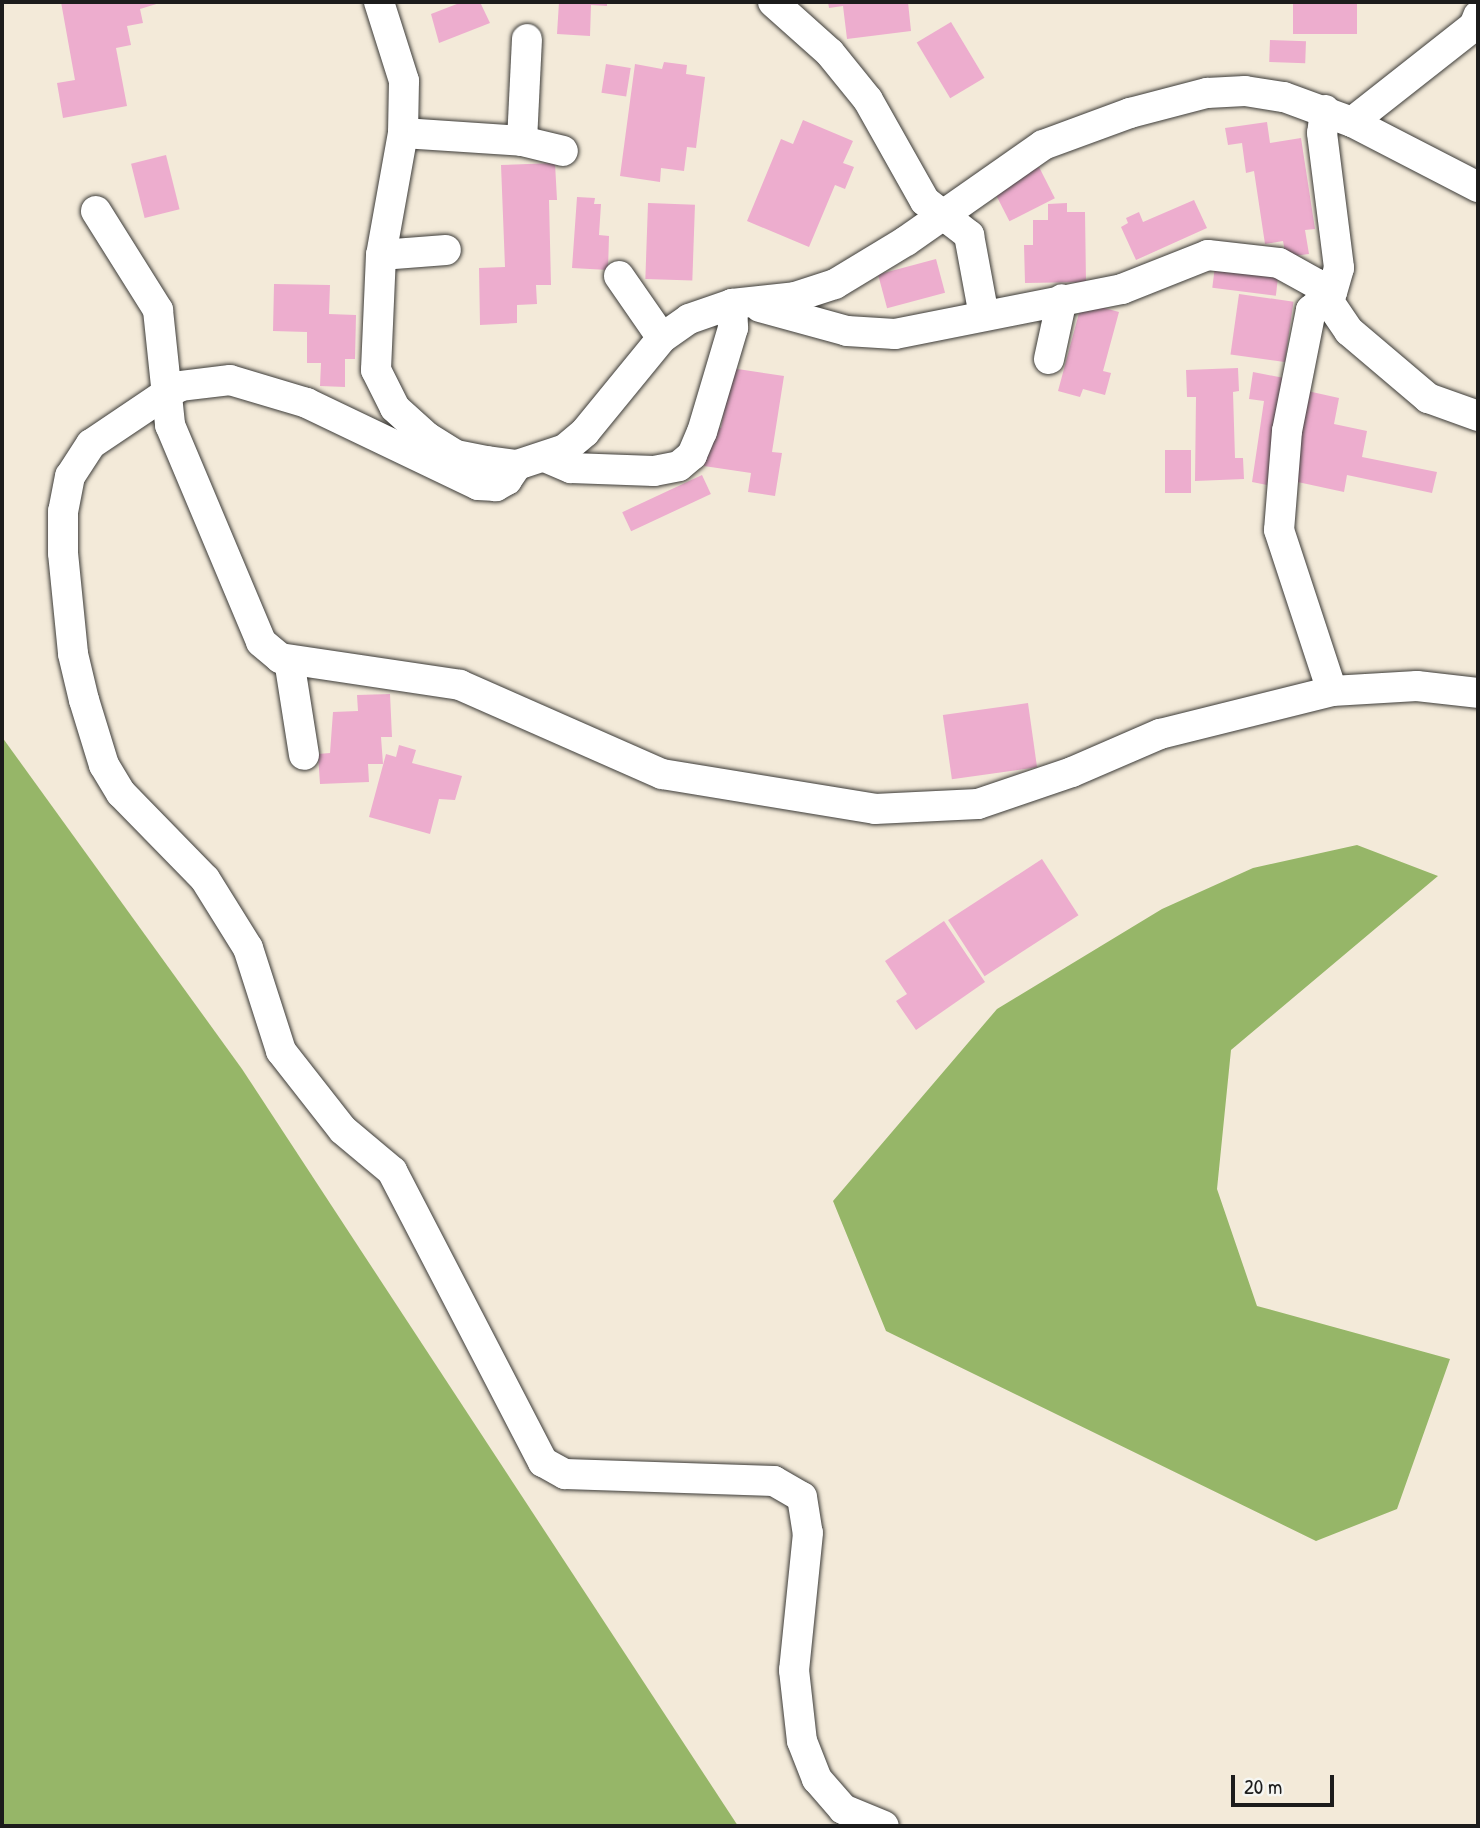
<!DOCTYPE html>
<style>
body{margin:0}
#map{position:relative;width:1480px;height:1828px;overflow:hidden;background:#f3ead9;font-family:"Patrick Hand",sans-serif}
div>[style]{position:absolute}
.forest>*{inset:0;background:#96b668}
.building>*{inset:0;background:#edadce;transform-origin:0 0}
.roads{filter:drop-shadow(0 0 2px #3c3b38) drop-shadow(0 0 2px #3c3b38)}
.minor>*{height:30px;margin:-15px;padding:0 15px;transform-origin:15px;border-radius:15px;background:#fff}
span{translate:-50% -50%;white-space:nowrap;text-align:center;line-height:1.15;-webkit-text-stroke:5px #f6f6f2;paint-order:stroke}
.frame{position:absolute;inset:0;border:4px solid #1c1c1c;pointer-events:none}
.scale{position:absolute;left:1231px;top:1775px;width:103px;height:32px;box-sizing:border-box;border:4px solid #1c1c1c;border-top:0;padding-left:9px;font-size:21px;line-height:24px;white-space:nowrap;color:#1c1c1c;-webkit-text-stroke:5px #f6f6f2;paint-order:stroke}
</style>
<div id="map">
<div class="forest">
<i style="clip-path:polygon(2px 737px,242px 1069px,738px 1826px,2px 1826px)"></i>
<i style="clip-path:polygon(1357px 845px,1438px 876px,1231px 1050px,1217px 1189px,1257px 1306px,1450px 1359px,1397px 1509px,1316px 1541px,886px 1331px,833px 1201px,997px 1009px,1162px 909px,1253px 868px)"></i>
</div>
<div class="building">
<i style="clip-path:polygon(61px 2px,163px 2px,140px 9px,143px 23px,127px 26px,131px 45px,116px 48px,127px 106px,63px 118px,57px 83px,75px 80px)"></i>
<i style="clip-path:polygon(462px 2px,480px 2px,490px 23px,439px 43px,431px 14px)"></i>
<i style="clip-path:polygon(559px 2px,607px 2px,607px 6px,591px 5px,590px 36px,557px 34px)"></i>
<i style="clip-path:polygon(828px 2px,908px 2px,911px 31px,847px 39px,843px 6px,829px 8px)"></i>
<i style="left:1293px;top:2px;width:64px;height:32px"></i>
<i style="left:951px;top:22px;width:65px;height:40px;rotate:59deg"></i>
<i style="left:1270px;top:40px;width:36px;height:22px;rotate:2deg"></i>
<i style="clip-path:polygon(664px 62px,687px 65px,686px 74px,705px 77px,696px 148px,687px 147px,684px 171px,661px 168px,660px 182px,620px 176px,635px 64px,662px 69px)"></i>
<i style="left:606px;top:64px;width:25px;height:29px;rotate:9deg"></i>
<i style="clip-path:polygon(803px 120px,853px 141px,843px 163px,854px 167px,845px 189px,835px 185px,809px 247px,747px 221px,781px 139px,793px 144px)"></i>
<i style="clip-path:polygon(1267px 122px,1270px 143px,1301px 138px,1315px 229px,1305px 230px,1309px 254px,1286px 257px,1283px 241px,1265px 244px,1254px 171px,1246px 173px,1242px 143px,1228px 145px,1225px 128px)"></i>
<i style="left:166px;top:155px;width:56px;height:36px;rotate:76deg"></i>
<i style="clip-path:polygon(555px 163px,557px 200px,549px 200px,551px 285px,536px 285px,537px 304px,517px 305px,517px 323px,480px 325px,479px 268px,505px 267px,501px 165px)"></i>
<i style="left:1039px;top:167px;width:35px;height:51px;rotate:63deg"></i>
<i style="clip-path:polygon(577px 197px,595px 198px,594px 204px,601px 204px,599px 235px,609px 236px,608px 270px,572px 268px)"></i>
<i style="clip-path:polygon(1194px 200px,1207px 228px,1136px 260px,1121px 227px,1128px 223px,1126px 218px,1139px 212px,1143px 222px)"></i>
<i style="left:648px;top:203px;width:47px;height:76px;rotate:2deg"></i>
<i style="clip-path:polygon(1067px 203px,1067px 212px,1085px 212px,1086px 282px,1025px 283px,1024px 245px,1033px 245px,1033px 220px,1048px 220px,1048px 204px)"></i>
<i style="left:936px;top:259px;width:35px;height:60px;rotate:75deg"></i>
<i style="left:1215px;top:266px;width:64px;height:22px;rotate:7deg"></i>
<i style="clip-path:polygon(274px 284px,330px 285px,329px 314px,356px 315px,355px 359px,345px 359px,345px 387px,320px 386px,321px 363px,307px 363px,307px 332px,273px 331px)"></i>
<i style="left:1239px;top:294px;width:55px;height:61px;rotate:8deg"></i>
<i style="clip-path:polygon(1082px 302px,1119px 312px,1103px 371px,1111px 373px,1105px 395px,1083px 389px,1080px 397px,1058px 391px)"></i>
<i style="clip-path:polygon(731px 368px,784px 376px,772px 452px,782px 453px,775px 496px,748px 492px,751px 473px,704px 466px,710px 426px,721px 428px)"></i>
<i style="clip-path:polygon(1238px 368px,1239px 391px,1233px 392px,1235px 458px,1243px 458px,1244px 479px,1195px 481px,1196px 397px,1187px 397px,1186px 370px)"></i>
<i style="clip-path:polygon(1253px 372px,1284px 378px,1267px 485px,1252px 482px,1264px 401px,1249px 399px)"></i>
<i style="clip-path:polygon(1303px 390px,1339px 398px,1334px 424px,1367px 431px,1362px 457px,1437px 472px,1432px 493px,1347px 475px,1344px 492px,1293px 481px)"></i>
<i style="left:1165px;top:450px;width:26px;height:43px"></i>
<i style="left:702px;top:475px;width:21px;height:88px;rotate:65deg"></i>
<i style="clip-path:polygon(390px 694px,392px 737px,381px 737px,383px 764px,368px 764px,369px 782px,320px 784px,318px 754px,330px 753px,333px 712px,358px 711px,357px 695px)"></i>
<i style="left:1028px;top:703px;width:65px;height:86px;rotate:82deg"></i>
<i style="clip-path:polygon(399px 745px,416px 750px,412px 763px,462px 776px,455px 800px,439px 799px,430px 834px,369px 817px,386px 754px,396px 757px)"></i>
<i style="left:1042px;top:859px;width:67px;height:112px;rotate:57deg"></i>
<i style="clip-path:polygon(944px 921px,985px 982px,916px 1030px,896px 1001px,907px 994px,885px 961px)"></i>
</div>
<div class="roads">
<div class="minor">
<i style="left:379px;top:2px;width:83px;rotate:72.4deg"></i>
<i style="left:404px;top:81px;width:52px;rotate:91.1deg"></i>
<i style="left:403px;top:133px;width:124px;rotate:100.2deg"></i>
<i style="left:381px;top:255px;width:115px;rotate:92.5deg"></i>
<i style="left:376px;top:370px;width:42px;rotate:63.4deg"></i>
<i style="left:395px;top:408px;width:43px;rotate:42.2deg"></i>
<i style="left:427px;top:437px;width:34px;rotate:32deg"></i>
<i style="left:456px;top:455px;width:32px;rotate:11deg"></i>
<i style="left:487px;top:461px;width:30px;rotate:8deg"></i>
<i style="left:517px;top:465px;width:51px;rotate:-18.4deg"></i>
<i style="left:565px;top:449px;width:26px;rotate:-40deg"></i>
<i style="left:585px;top:432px;width:122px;rotate:-50.7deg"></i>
<i style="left:662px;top:338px;width:33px;rotate:-35deg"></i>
<i style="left:689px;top:319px;width:46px;rotate:-19.2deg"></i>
<i style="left:732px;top:304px;width:63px;rotate:-6.3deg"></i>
<i style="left:795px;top:297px;width:42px;rotate:-18deg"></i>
<i style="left:835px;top:284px;width:83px;rotate:-31.2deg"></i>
<i style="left:906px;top:241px;width:167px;rotate:-35deg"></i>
<i style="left:1043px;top:145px;width:93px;rotate:-20.2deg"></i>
<i style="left:1130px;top:113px;width:80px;rotate:-14.6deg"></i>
<i style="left:1207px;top:93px;width:38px;rotate:-3deg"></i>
<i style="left:1245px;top:91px;width:39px;rotate:9deg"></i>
<i style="left:1284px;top:97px;width:72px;rotate:20.2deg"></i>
<i style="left:1352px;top:122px;width:142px;rotate:27.3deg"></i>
<i style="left:773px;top:2px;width:76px;rotate:41.8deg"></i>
<i style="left:830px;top:53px;width:60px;rotate:51deg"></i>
<i style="left:868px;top:100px;width:116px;rotate:60.6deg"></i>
<i style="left:925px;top:201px;width:56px;rotate:37.7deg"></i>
<i style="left:969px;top:235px;width:82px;rotate:79.5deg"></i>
<i style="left:1325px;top:110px;width:23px;rotate:97deg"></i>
<i style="left:1322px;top:133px;width:136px;rotate:82.8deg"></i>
<i style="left:1339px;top:268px;width:25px;rotate:106deg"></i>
<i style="left:1332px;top:292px;width:28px;rotate:139deg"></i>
<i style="left:1311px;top:310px;width:123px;rotate:101.2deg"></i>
<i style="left:1287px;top:431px;width:99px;rotate:94.6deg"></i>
<i style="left:1279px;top:530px;width:169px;rotate:71.8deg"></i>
<i style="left:1352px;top:122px;width:155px;rotate:-38.2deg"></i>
<i style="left:1474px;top:26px;width:11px;rotate:-68deg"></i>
<i style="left:403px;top:133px;width:119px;rotate:3.8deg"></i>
<i style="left:522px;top:141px;width:42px;rotate:13.7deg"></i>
<i style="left:522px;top:141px;width:102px;rotate:-87.2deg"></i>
<i style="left:96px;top:211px;width:117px;rotate:57.9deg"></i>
<i style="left:158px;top:310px;width:116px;rotate:84deg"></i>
<i style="left:170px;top:425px;width:235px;rotate:67.2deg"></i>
<i style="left:261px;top:642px;width:25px;rotate:40deg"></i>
<i style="left:280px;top:658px;width:182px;rotate:8.5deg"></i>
<i style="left:460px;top:685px;width:221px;rotate:23.8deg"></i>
<i style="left:662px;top:774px;width:216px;rotate:9.3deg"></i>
<i style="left:875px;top:809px;width:103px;rotate:-2.8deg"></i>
<i style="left:978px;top:804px;width:99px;rotate:-18.8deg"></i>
<i style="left:1072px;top:772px;width:96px;rotate:-23.4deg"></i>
<i style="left:1160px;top:734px;width:177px;rotate:-14deg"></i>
<i style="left:1332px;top:691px;width:85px;rotate:-3.4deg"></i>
<i style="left:1417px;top:686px;width:61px;rotate:6.5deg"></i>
<i style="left:381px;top:255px;width:65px;rotate:-4.4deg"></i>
<i style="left:619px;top:276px;width:75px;rotate:55.3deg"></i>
<i style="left:760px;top:307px;width:90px;rotate:15.4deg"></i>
<i style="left:847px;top:331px;width:48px;rotate:3.6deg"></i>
<i style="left:895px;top:334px;width:231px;rotate:-11.2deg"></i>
<i style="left:1122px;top:289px;width:92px;rotate:-21.6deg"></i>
<i style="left:1208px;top:255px;width:71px;rotate:6.4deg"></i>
<i style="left:1279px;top:263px;width:43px;rotate:28.9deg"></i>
<i style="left:1317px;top:284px;width:57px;rotate:55.8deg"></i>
<i style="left:1349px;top:331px;width:104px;rotate:40.3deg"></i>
<i style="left:1428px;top:398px;width:53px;rotate:19.8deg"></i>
<i style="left:1049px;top:359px;width:61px;rotate:-77.8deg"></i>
<i style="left:547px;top:458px;width:26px;rotate:23deg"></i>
<i style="left:571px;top:468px;width:83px;rotate:2.1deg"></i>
<i style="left:654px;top:471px;width:25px;rotate:-11deg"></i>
<i style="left:679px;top:466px;width:17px;rotate:-40deg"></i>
<i style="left:692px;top:455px;width:25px;rotate:-67deg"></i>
<i style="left:702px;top:432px;width:109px;rotate:-73.4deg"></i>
<i style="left:733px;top:328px;width:24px;rotate:-92deg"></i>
<i style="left:517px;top:465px;width:18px;rotate:124deg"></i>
<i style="left:507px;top:480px;width:13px;rotate:151deg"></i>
<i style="left:496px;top:486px;width:18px;rotate:-177deg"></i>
<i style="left:478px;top:485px;width:190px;rotate:-154.4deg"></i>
<i style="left:307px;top:403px;width:80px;rotate:-163.4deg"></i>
<i style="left:230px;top:380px;width:49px;rotate:173deg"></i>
<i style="left:181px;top:386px;width:19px;rotate:152deg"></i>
<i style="left:164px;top:395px;width:88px;rotate:146.1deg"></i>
<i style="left:91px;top:444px;width:38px;rotate:123deg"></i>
<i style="left:70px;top:476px;width:36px;rotate:101deg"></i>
<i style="left:63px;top:511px;width:42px;rotate:90deg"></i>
<i style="left:63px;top:553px;width:101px;rotate:84.3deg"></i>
<i style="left:73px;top:654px;width:47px;rotate:76.6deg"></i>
<i style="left:84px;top:700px;width:68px;rotate:72.9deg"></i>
<i style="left:104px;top:765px;width:33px;rotate:59deg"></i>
<i style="left:121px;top:793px;width:120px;rotate:45.7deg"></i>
<i style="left:205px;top:879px;width:81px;rotate:58.1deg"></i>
<i style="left:248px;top:948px;width:108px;rotate:72.2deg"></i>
<i style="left:281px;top:1051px;width:100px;rotate:51.9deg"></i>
<i style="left:343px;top:1130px;width:64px;rotate:39.9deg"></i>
<i style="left:392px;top:1171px;width:328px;rotate:62.6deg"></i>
<i style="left:543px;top:1462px;width:25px;rotate:29deg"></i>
<i style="left:565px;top:1474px;width:209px;rotate:1.9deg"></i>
<i style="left:774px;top:1481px;width:32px;rotate:30deg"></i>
<i style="left:802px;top:1497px;width:36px;rotate:81deg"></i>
<i style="left:808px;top:1533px;width:138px;rotate:95.8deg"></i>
<i style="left:794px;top:1670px;width:71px;rotate:83.6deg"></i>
<i style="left:802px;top:1741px;width:41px;rotate:68.5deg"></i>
<i style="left:817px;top:1779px;width:40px;rotate:49deg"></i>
<i style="left:843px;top:1809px;width:44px;rotate:22.5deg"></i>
<i style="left:289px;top:660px;width:96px;rotate:81deg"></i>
</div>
</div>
<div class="frame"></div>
<div class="scale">20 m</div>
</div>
